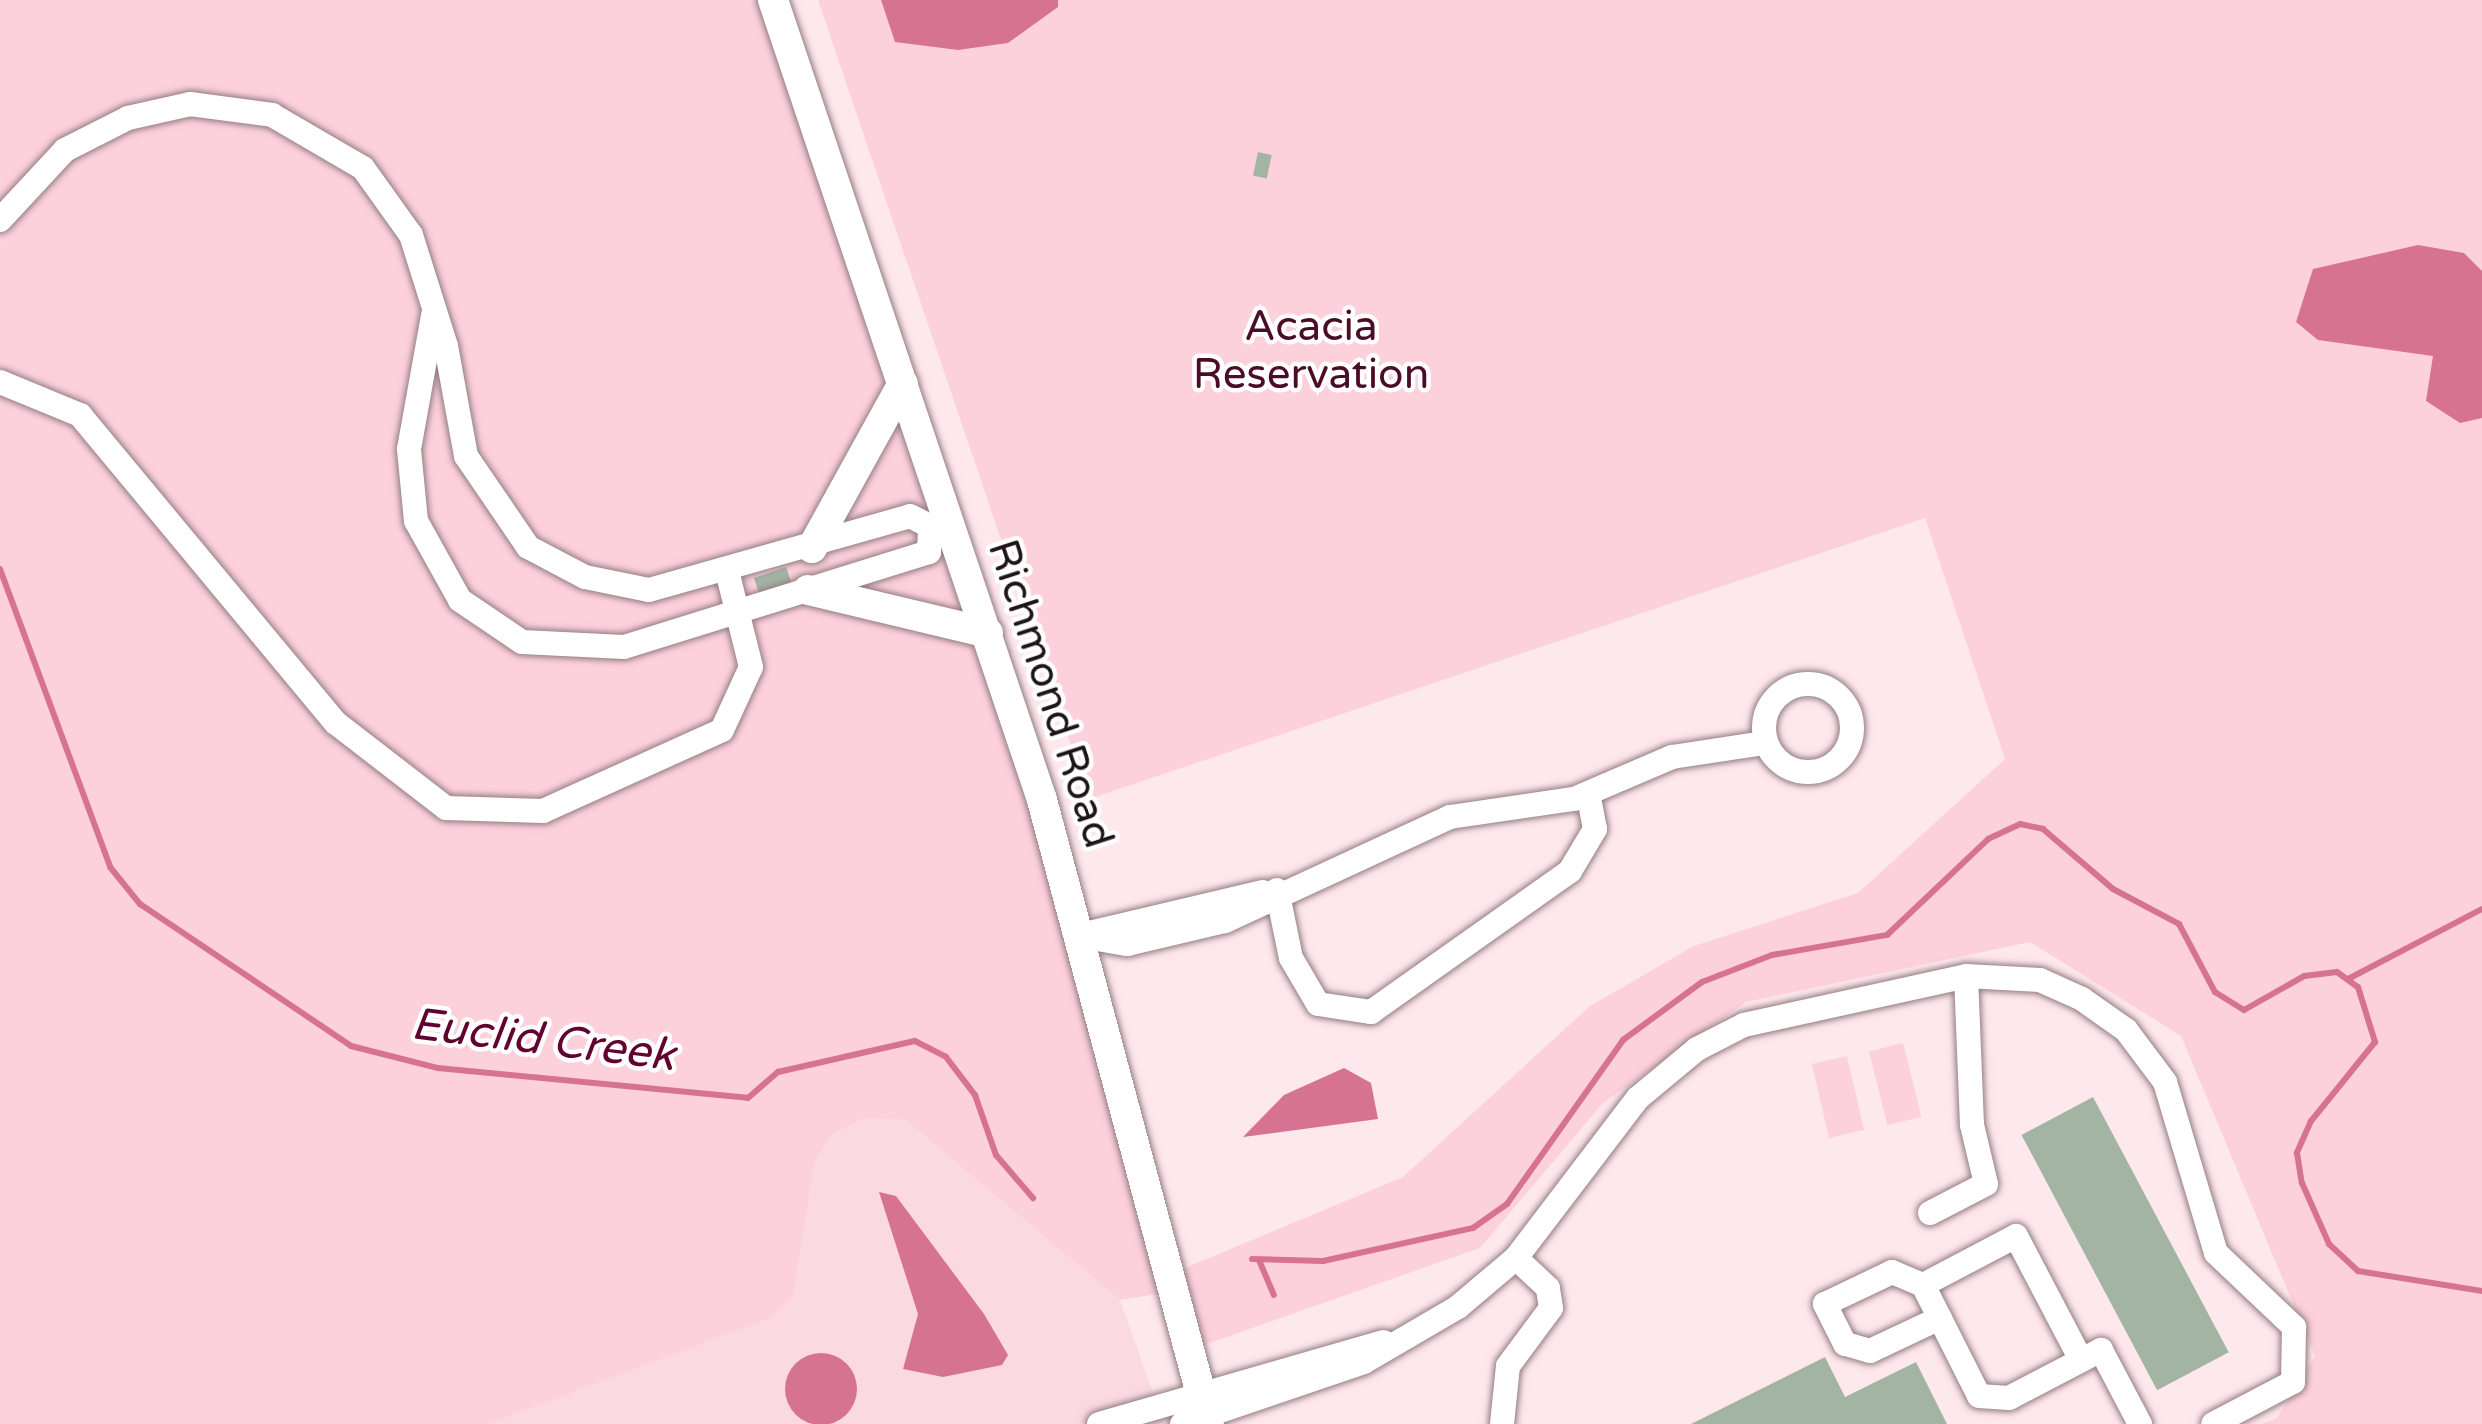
<!DOCTYPE html>
<style>
body{margin:0}
#map{position:relative;width:2482px;height:1424px;overflow:hidden;background:#fde8ed;font-family:"Varela Round",sans-serif}
div>[style]{position:absolute}
.built>*{inset:0;background:#fbd9e1}
.green>*{inset:0;background:#fdd1dc;transform-origin:0 0}
.water>*{inset:0;background:#d77392}
.round{border-radius:50%}
.stream>*{height:6px;margin:-3px;padding:0 3px;transform-origin:3px;border-radius:3px;background:#d77392}
.building>*{inset:0;background:#a4b4a3;transform-origin:0 0}
.roads{filter:drop-shadow(0 0 3px #957e83) drop-shadow(0 0 3px #957e83)}
.minor>*{height:24px;margin:-12px;padding:0 12px;transform-origin:12px;border-radius:12px;background:#fff}
.minor>.ring{margin:-12px;padding:0;box-sizing:content-box;background:none;border:24px solid #fff;border-radius:50%}
.major>*{height:30px;margin:-15px;padding:0 15px;transform-origin:15px;border-radius:15px;background:#fff}
span{translate:-50% -50%;white-space:nowrap;text-align:center;line-height:1.15;-webkit-text-stroke:9px #fff;paint-order:stroke}
.park-label{font-size:42px;color:#4b0c26}
.street-label{font-size:42px;color:#1d1417}
.water-label{font-size:45px;color:#61022f;font-style:italic}
</style>
<div id="map">
<div class="built">
<i style="clip-path:polygon(864px 1118px,906px 1119px,1120px 1300px,1164px 1424px,489px 1424px,769px 1317px,814px 1164px,831px 1135px)"></i>
</div>
<div class="green">
<i style="clip-path:polygon(0 0,773px 0,932px 462px,1168px 1275px,1403px 1177px,1590px 1006px,1694px 946px,1858px 893px,2005px 759px,1925px 518px,1089px 799px,818px 0,2482px 0,2482px 1424px,2261px 1424px,2277px 1418px,2315px 1356px,2181px 1036px,2030px 942px,1746px 1002px,1603px 1103px,1480px 1248px,1187px 1351px,1171px 1292px,1120px 1300px,906px 1120px,864px 1118px,831px 1135px,814px 1164px,793px 1295px,769px 1318px,489px 1424px,0 1424px)"></i>
<i style="left:1903px;top:1043px;width:76px;height:35px;rotate:76deg"></i>
<i style="left:1847px;top:1056px;width:76px;height:36px;rotate:77deg"></i>
</div>
<div class="water">
<i style="clip-path:polygon(881px 0,1058px 0,1058px 7px,1008px 43px,958px 50px,895px 42px)"></i>
<i style="clip-path:polygon(2418px 245px,2464px 253px,2482px 271px,2482px 418px,2460px 423px,2426px 401px,2433px 356px,2318px 340px,2296px 322px,2313px 269px)"></i>
<i style="clip-path:polygon(1344px 1068px,1371px 1083px,1378px 1119px,1243px 1137px,1284px 1095px)"></i>
<i style="clip-path:polygon(879px 1192px,896px 1196px,984px 1314px,1008px 1355px,1002px 1365px,943px 1377px,903px 1369px,918px 1314px)"></i>
<i class="round" style="left:785px;top:1353px;width:72px;height:72px"></i>
</div>
<div class="stream">
<i style="left:0;top:569px;width:318px;rotate:69.7deg"></i>
<i style="left:110px;top:867px;width:48px;rotate:51deg"></i>
<i style="left:140px;top:904px;width:254px;rotate:33.9deg"></i>
<i style="left:351px;top:1046px;width:90px;rotate:14.2deg"></i>
<i style="left:438px;top:1068px;width:311px;rotate:5.5deg"></i>
<i style="left:748px;top:1098px;width:40px;rotate:-41deg"></i>
<i style="left:778px;top:1072px;width:140px;rotate:-12.8deg"></i>
<i style="left:915px;top:1041px;width:35px;rotate:27deg"></i>
<i style="left:946px;top:1057px;width:48px;rotate:52.7deg"></i>
<i style="left:975px;top:1095px;width:64px;rotate:70.7deg"></i>
<i style="left:996px;top:1155px;width:57px;rotate:49.3deg"></i>
<i style="left:2348px;top:979px;width:151px;rotate:-27.6deg"></i>
<i style="left:1252px;top:1259px;width:71px;rotate:1.6deg"></i>
<i style="left:1323px;top:1261px;width:154px;rotate:-12.4deg"></i>
<i style="left:1473px;top:1228px;width:42px;rotate:-35.2deg"></i>
<i style="left:1507px;top:1204px;width:201px;rotate:-54.7deg"></i>
<i style="left:1623px;top:1040px;width:98px;rotate:-36.3deg"></i>
<i style="left:1702px;top:982px;width:75px;rotate:-21.1deg"></i>
<i style="left:1772px;top:955px;width:117px;rotate:-9.9deg"></i>
<i style="left:1887px;top:935px;width:139px;rotate:-43.5deg"></i>
<i style="left:1988px;top:839px;width:35px;rotate:-25deg"></i>
<i style="left:2020px;top:824px;width:24px;rotate:12deg"></i>
<i style="left:2043px;top:829px;width:92px;rotate:40.6deg"></i>
<i style="left:2113px;top:889px;width:75px;rotate:27.9deg"></i>
<i style="left:2179px;top:924px;width:77px;rotate:62.1deg"></i>
<i style="left:2215px;top:992px;width:34px;rotate:32deg"></i>
<i style="left:2244px;top:1010px;width:69px;rotate:-29.5deg"></i>
<i style="left:2304px;top:976px;width:33px;rotate:-7deg"></i>
<i style="left:2337px;top:972px;width:26px;rotate:36deg"></i>
<i style="left:2358px;top:987px;width:58px;rotate:72.8deg"></i>
<i style="left:2375px;top:1042px;width:102px;rotate:129deg"></i>
<i style="left:2311px;top:1121px;width:35px;rotate:114deg"></i>
<i style="left:2297px;top:1153px;width:30px;rotate:81deg"></i>
<i style="left:2302px;top:1183px;width:67px;rotate:66.1deg"></i>
<i style="left:2329px;top:1244px;width:40px;rotate:43deg"></i>
<i style="left:2358px;top:1271px;width:126px;rotate:9.2deg"></i>
<i style="left:1259px;top:1260px;width:38px;rotate:67deg"></i>
</div>
<div class="building">
<i style="left:1258px;top:152px;width:14px;height:24px;rotate:12deg"></i>
<i style="left:786px;top:567px;width:18px;height:34px;rotate:71deg"></i>
<i style="left:2093px;top:1097px;width:289px;height:81px;rotate:62deg"></i>
<i style="clip-path:polygon(1825px 1357px,1845px 1397px,1916px 1362px,1947px 1424px,1691px 1424px)"></i>
</div>
<div class="roads">
<div class="minor">
<i style="left:0;top:220px;width:96px;rotate:-47.1deg"></i>
<i style="left:65px;top:150px;width:71px;rotate:-26.9deg"></i>
<i style="left:128px;top:118px;width:64px;rotate:-12.7deg"></i>
<i style="left:190px;top:104px;width:83px;rotate:7.6deg"></i>
<i style="left:272px;top:115px;width:105px;rotate:30.2deg"></i>
<i style="left:363px;top:168px;width:82px;rotate:54.4deg"></i>
<i style="left:411px;top:235px;width:116px;rotate:72.5deg"></i>
<i style="left:446px;top:346px;width:112px;rotate:79.7deg"></i>
<i style="left:466px;top:456px;width:110px;rotate:55.7deg"></i>
<i style="left:528px;top:547px;width:64px;rotate:27.8deg"></i>
<i style="left:585px;top:577px;width:65px;rotate:11.5deg"></i>
<i style="left:649px;top:590px;width:271px;rotate:-15.8deg"></i>
<i style="left:910px;top:516px;width:22px;rotate:27deg"></i>
<i style="left:930px;top:526px;width:26px;rotate:92deg"></i>
<i style="left:929px;top:552px;width:319px;rotate:162.7deg"></i>
<i style="left:624px;top:647px;width:102px;rotate:-177.2deg"></i>
<i style="left:522px;top:642px;width:75px;rotate:-145.9deg"></i>
<i style="left:460px;top:600px;width:90px;rotate:-119.1deg"></i>
<i style="left:416px;top:521px;width:72px;rotate:-95.6deg"></i>
<i style="left:409px;top:449px;width:136px;rotate:-79.8deg"></i>
<i style="left:0;top:382px;width:87px;rotate:22.4deg"></i>
<i style="left:80px;top:415px;width:400px;rotate:50.3deg"></i>
<i style="left:336px;top:723px;width:139px;rotate:37.7deg"></i>
<i style="left:446px;top:808px;width:97px;rotate:1.8deg"></i>
<i style="left:543px;top:811px;width:196px;rotate:-24.3deg"></i>
<i style="left:722px;top:730px;width:69px;rotate:-65.3deg"></i>
<i style="left:751px;top:667px;width:95px;rotate:-104deg"></i>
<i class="ring" style="left:1764px;top:684px;width:64px;height:64px"></i>
<i style="left:1277px;top:890px;width:69px;rotate:78.4deg"></i>
<i style="left:1291px;top:958px;width:53px;rotate:59.6deg"></i>
<i style="left:1318px;top:1004px;width:54px;rotate:8.6deg"></i>
<i style="left:1371px;top:1012px;width:244px;rotate:-35.3deg"></i>
<i style="left:1570px;top:871px;width:49px;rotate:-59.2deg"></i>
<i style="left:1595px;top:829px;width:36px;rotate:-101deg"></i>
<i style="left:1081px;top:935px;width:187px;rotate:-13.3deg"></i>
<i style="left:1080px;top:936px;width:48px;rotate:9.7deg"></i>
<i style="left:1127px;top:944px;width:101px;rotate:-13.2deg"></i>
<i style="left:1225px;top:921px;width:248px;rotate:-24.8deg"></i>
<i style="left:1450px;top:817px;width:125px;rotate:-8.3deg"></i>
<i style="left:1574px;top:799px;width:107px;rotate:-23.2deg"></i>
<i style="left:1672px;top:757px;width:94px;rotate:-8.6deg"></i>
<i style="left:1930px;top:1213px;width:63px;rotate:-27.4deg"></i>
<i style="left:1986px;top:1184px;width:61px;rotate:-103.3deg"></i>
<i style="left:1972px;top:1125px;width:149px;rotate:-92.3deg"></i>
<i style="left:1923px;top:1285px;width:105px;rotate:-27.8deg"></i>
<i style="left:2016px;top:1236px;width:140px;rotate:62.3deg"></i>
<i style="left:1940px;top:1318px;width:77px;rotate:154.8deg"></i>
<i style="left:1870px;top:1351px;width:26px;rotate:-164deg"></i>
<i style="left:1845px;top:1344px;width:45px;rotate:-116.6deg"></i>
<i style="left:1825px;top:1304px;width:74px;rotate:-25.5deg"></i>
<i style="left:1892px;top:1272px;width:34px;rotate:23deg"></i>
<i style="left:1923px;top:1285px;width:124px;rotate:63.2deg"></i>
<i style="left:1979px;top:1396px;width:30px;rotate:4deg"></i>
<i style="left:2009px;top:1398px;width:104px;rotate:-27.6deg"></i>
<i style="left:2101px;top:1350px;width:84px;rotate:62.2deg"></i>
<i style="left:1099px;top:1424px;width:296px;rotate:-16.1deg"></i>
<i style="left:1182px;top:1424px;width:192px;rotate:-18.8deg"></i>
<i style="left:1364px;top:1362px;width:109px;rotate:-30.3deg"></i>
<i style="left:1458px;top:1307px;width:76px;rotate:-40.2deg"></i>
<i style="left:1516px;top:1258px;width:201px;rotate:-52.7deg"></i>
<i style="left:1638px;top:1098px;width:77px;rotate:-39.7deg"></i>
<i style="left:1697px;top:1049px;width:53px;rotate:-27.1deg"></i>
<i style="left:1744px;top:1025px;width:227px;rotate:-12.4deg"></i>
<i style="left:1966px;top:976px;width:74px;rotate:3.1deg"></i>
<i style="left:2040px;top:980px;width:46px;rotate:24.3deg"></i>
<i style="left:2082px;top:999px;width:54px;rotate:35.2deg"></i>
<i style="left:2126px;top:1030px;width:65px;rotate:53.1deg"></i>
<i style="left:2165px;top:1082px;width:178px;rotate:73.4deg"></i>
<i style="left:2216px;top:1253px;width:108px;rotate:43.5deg"></i>
<i style="left:2294px;top:1327px;width:55px;rotate:91deg"></i>
<i style="left:2293px;top:1382px;width:90px;rotate:152.3deg"></i>
<i style="left:1502px;top:1424px;width:58px;rotate:-84.1deg"></i>
<i style="left:1508px;top:1366px;width:72px;rotate:-53.4deg"></i>
<i style="left:1551px;top:1308px;width:20px;rotate:-99deg"></i>
<i style="left:1548px;top:1288px;width:44px;rotate:-136.8deg"></i>
</div>
<div class="major">
<i style="left:773px;top:0;width:844px;rotate:71.41deg"></i>
<i style="left:1042px;top:800px;width:646px;rotate:75.02deg"></i>
<i style="left:812px;top:548px;width:188px;rotate:-61.1deg"></i>
<i style="left:808px;top:590px;width:185px;rotate:13.4deg"></i>
</div>
</div>
<div class="park-label">
<span style="left:1311px;top:351px">Acacia<br>Reservation</span>
</div>
<div class="street-label">
<span style="left:1050px;top:694px;rotate:72deg">Richmond Road</span>
</div>
<div class="water-label">
<span style="left:543px;top:1041px;rotate:7deg">Euclid Creek</span>
</div>
</div>
